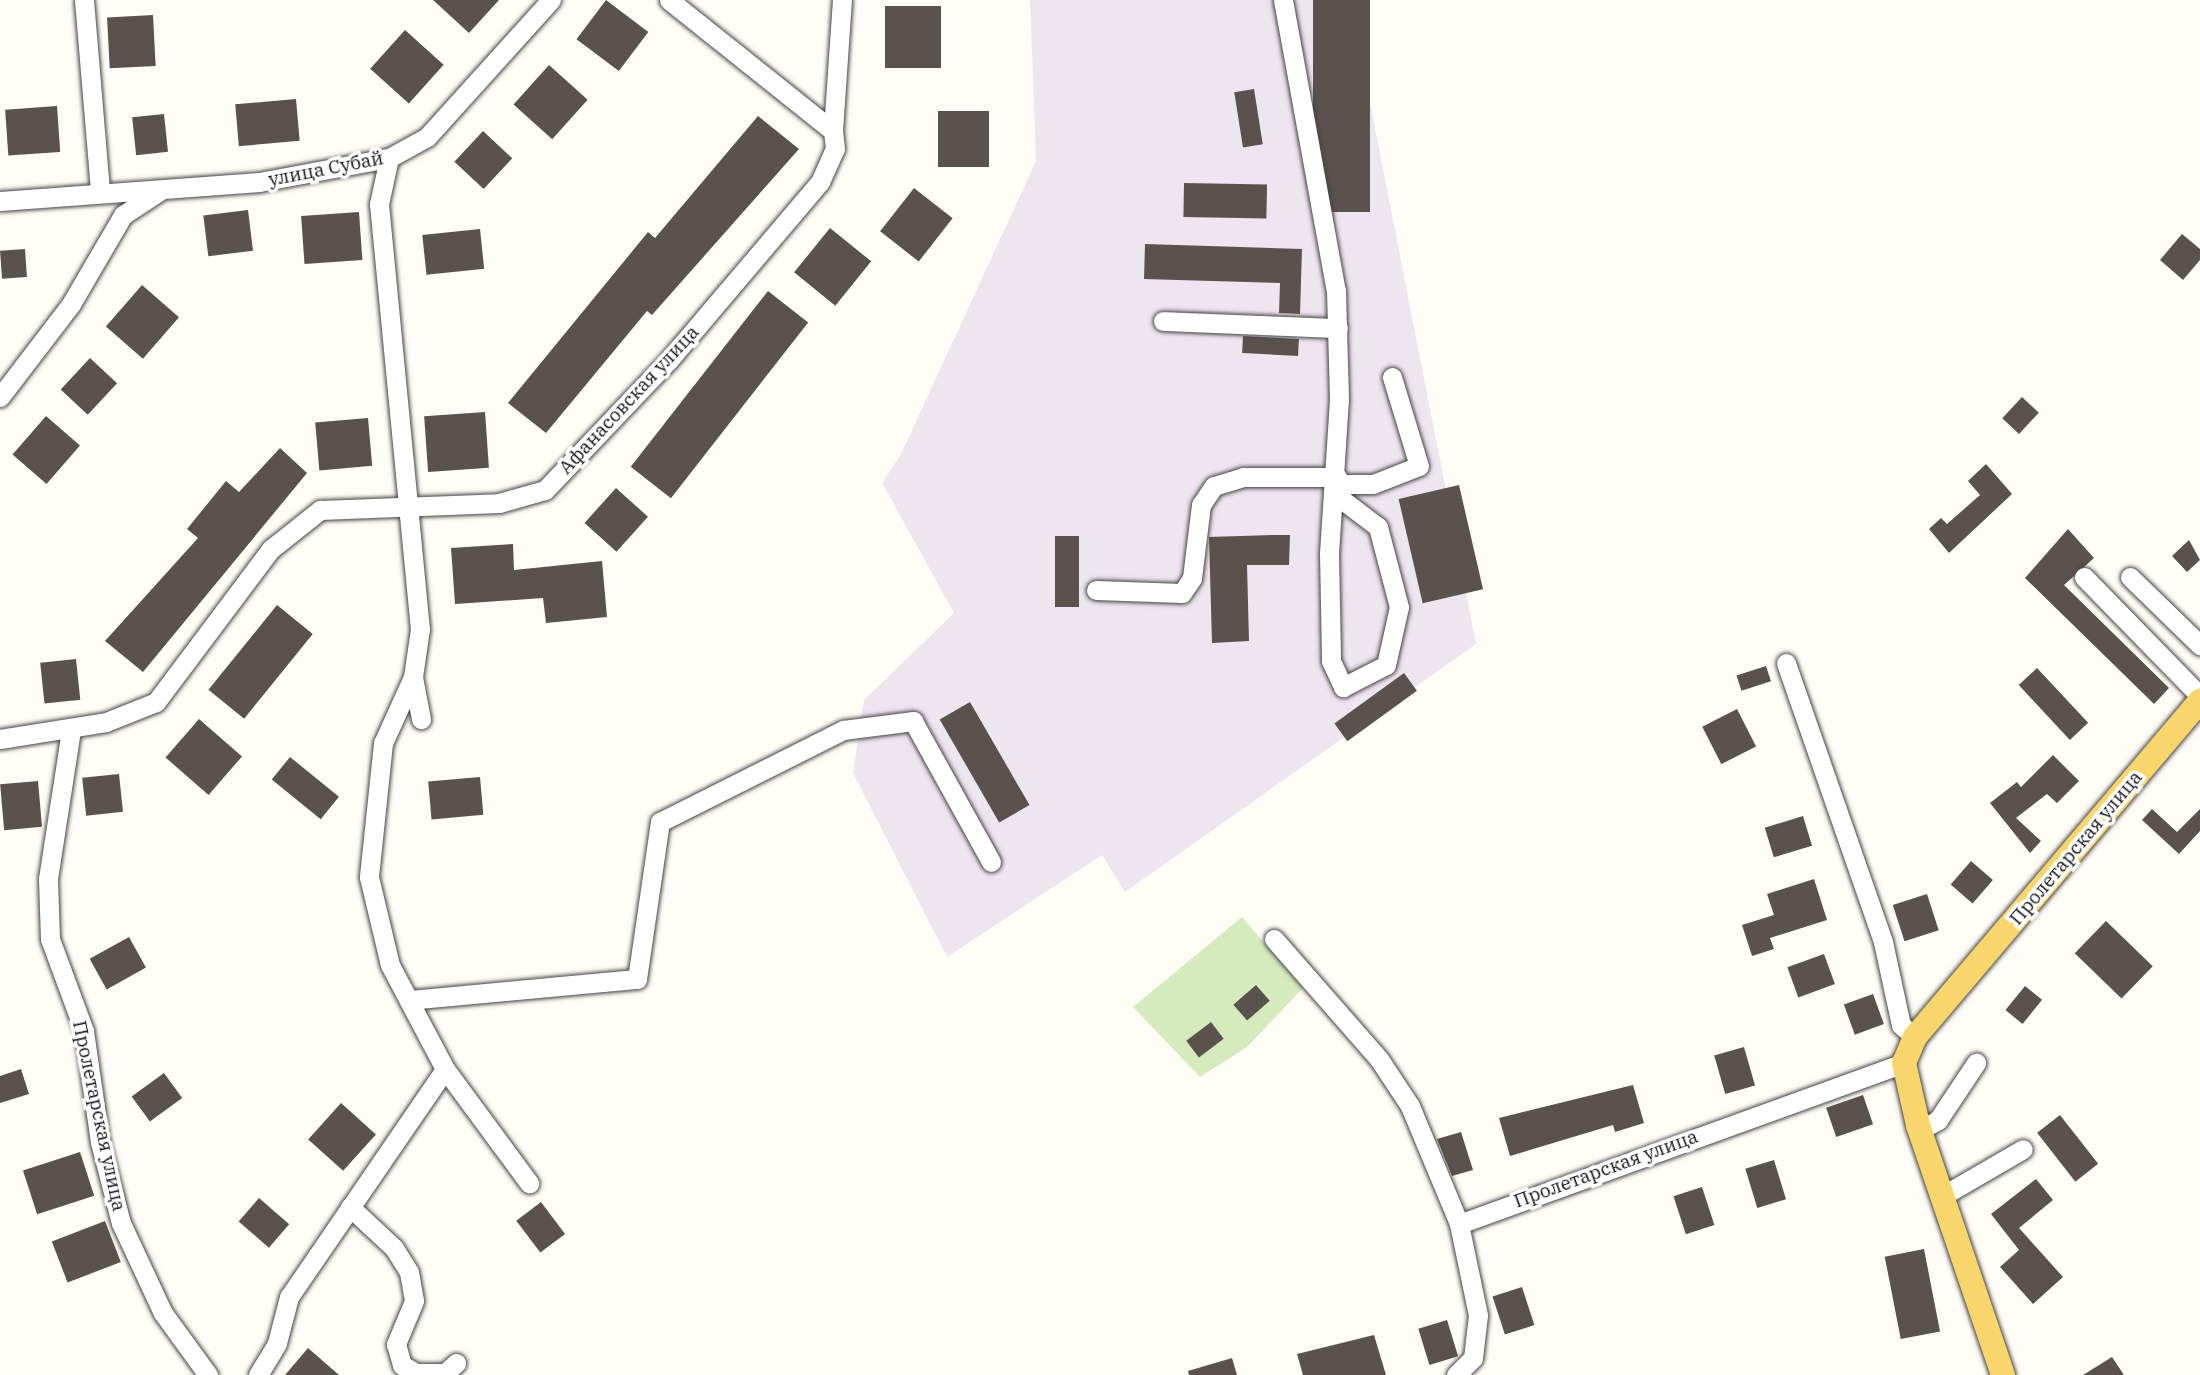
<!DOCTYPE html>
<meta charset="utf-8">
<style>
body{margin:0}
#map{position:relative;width:2200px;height:1375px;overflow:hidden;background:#fffdf5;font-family:"IBM Plex Serif",serif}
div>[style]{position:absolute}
.industrial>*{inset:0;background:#eee6ef}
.green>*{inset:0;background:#d5ebbd}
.building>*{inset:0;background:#5a524d;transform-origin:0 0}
.roads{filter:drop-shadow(0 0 2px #444) drop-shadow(0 0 2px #444)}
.minor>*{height:19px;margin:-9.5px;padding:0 9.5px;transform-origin:9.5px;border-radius:9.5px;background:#fff}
.major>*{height:24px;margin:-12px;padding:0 12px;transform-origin:12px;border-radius:12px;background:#f9d66b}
span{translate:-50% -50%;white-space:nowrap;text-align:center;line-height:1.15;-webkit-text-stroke:7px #fff;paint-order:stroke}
.street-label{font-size:19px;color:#111}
</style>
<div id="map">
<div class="industrial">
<i style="clip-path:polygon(1030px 0,1350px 0,1476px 644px,1125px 892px,1102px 855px,947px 957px,853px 773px,864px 700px,954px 613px,882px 483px,901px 454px,1036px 161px)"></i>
</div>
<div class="green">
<i style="clip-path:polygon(1242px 917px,1303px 988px,1247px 1047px,1200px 1077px,1133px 1007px)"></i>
</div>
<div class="building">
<i style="clip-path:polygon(433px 0,499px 0,469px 33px)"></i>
<i style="left:606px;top:0;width:53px;height:49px;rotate:37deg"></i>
<i style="left:1313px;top:0;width:57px;height:212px"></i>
<i style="left:885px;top:6px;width:56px;height:62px"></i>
<i style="left:153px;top:15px;width:51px;height:46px;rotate:87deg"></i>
<i style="left:405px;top:30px;width:52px;height:52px;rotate:42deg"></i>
<i style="left:549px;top:65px;width:52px;height:53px;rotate:42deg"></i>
<i style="left:1254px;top:89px;width:56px;height:20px;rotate:81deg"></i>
<i style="left:296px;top:99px;width:42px;height:61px;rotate:85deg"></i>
<i style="left:57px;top:106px;width:46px;height:52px;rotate:86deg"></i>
<i style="left:938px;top:111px;width:51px;height:56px"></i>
<i style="left:164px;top:114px;width:38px;height:32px;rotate:84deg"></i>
<i style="clip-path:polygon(758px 116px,799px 149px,652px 315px,647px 311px,546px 433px,508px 403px,648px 232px,655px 238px)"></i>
<i style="left:483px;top:131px;width:40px;height:42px;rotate:43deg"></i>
<i style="left:1184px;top:183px;width:83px;height:34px;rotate:1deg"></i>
<i style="left:914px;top:188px;width:49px;height:55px;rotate:38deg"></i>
<i style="left:248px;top:210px;width:41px;height:45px;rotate:83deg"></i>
<i style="left:359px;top:212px;width:48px;height:58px;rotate:86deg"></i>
<i style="left:830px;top:228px;width:53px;height:57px;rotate:39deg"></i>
<i style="left:480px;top:229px;width:40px;height:58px;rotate:84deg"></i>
<i style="clip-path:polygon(2182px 234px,2200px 249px,2200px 260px,2183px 280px,2160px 260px)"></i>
<i style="clip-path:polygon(1145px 244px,1302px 249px,1300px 314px,1279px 313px,1280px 283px,1144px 279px)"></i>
<i style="left:25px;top:249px;width:28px;height:25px;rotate:86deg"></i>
<i style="left:142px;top:285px;width:49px;height:55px;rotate:41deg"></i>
<i style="left:768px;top:291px;width:51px;height:223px;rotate:38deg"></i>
<i style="left:1243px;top:336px;width:56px;height:17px;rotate:3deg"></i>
<i style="left:90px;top:358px;width:37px;height:43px;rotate:43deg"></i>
<i style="left:2022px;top:397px;width:23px;height:29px;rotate:43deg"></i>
<i style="left:485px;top:412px;width:56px;height:61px;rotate:86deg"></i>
<i style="left:46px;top:416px;width:45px;height:51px;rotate:41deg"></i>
<i style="left:368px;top:418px;width:48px;height:53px;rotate:85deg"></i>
<i style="clip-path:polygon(280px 448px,307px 473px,143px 672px,105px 641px,198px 538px,187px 529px,226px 481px,239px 492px)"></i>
<i style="clip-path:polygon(1986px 464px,2012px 494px,1949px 553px,1929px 529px,1941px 518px,1947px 524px,1980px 495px,1968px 481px)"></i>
<i style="left:1459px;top:485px;width:107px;height:62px;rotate:77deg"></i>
<i style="left:616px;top:488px;width:43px;height:47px;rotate:42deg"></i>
<i style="clip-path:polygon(2068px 529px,2094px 558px,2064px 585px,2169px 688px,2154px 704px,2025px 578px)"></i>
<i style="clip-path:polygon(1272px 535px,1290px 535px,1289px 565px,1247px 565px,1249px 641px,1212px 643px,1209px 537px)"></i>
<i style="left:1055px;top:536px;width:24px;height:71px"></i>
<i style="clip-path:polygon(2189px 540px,2200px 560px,2187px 572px,2172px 556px)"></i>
<i style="clip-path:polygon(513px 544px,514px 570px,602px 561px,607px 617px,546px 623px,543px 598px,455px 604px,451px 548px)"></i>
<i style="left:277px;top:605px;width:46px;height:109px;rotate:39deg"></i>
<i style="left:76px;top:659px;width:41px;height:36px;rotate:84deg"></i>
<i style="left:1766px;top:666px;width:16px;height:31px;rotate:72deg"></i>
<i style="left:2037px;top:668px;width:75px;height:25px;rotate:47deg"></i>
<i style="left:1404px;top:673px;width:22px;height:86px;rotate:54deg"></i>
<i style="left:970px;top:702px;width:119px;height:35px;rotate:60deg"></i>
<i style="left:1737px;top:709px;width:42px;height:39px;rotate:63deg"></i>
<i style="left:199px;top:719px;width:57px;height:51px;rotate:41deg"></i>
<i style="clip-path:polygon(2053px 755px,2079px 781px,2057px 803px,2047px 794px,2016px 818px,2041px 841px,2030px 853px,1990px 803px,2017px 782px,2021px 787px)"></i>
<i style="left:290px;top:757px;width:63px;height:29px;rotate:39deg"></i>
<i style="left:119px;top:774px;width:38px;height:37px;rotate:84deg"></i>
<i style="left:480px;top:777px;width:38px;height:52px;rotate:85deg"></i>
<i style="left:38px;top:781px;width:46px;height:38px;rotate:85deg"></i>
<i style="clip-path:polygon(2152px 809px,2177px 832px,2200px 809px,2200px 831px,2179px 854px,2142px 820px)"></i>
<i style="left:1803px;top:816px;width:31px;height:40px;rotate:73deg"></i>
<i style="left:1971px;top:861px;width:29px;height:31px;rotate:41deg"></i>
<i style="clip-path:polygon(1814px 879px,1827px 920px,1770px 938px,1774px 949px,1752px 956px,1742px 925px,1774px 915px,1767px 894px)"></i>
<i style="left:1927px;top:894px;width:38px;height:36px;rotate:72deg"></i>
<i style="left:2106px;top:921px;width:65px;height:45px;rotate:44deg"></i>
<i style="left:129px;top:937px;width:35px;height:45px;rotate:61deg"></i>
<i style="left:1824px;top:954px;width:32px;height:39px;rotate:70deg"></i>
<i style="left:1256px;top:985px;width:21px;height:30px;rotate:49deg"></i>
<i style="left:2025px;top:986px;width:22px;height:31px;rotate:39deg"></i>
<i style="left:1873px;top:994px;width:32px;height:31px;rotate:70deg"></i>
<i style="left:1211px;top:1022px;width:21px;height:31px;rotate:53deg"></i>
<i style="left:1744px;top:1047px;width:40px;height:31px;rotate:74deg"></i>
<i style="clip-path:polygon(21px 1069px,29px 1094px,0 1103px,0 1076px)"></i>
<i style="left:164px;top:1073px;width:31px;height:40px;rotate:54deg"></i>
<i style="clip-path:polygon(1633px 1085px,1644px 1123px,1615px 1132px,1613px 1125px,1510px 1156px,1499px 1118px)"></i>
<i style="left:1863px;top:1095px;width:31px;height:39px;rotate:71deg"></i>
<i style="left:341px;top:1103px;width:47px;height:49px;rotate:42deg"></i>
<i style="left:2060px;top:1115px;width:62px;height:29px;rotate:52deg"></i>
<i style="clip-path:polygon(1461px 1132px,1473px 1170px,1452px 1176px,1437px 1139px)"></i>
<i style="left:80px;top:1152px;width:46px;height:60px;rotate:72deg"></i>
<i style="left:1774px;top:1160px;width:41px;height:30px;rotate:73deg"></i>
<i style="clip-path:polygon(2036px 1179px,2053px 1200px,2019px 1228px,2063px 1277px,2033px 1304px,2000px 1267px,2019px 1250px,1991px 1214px)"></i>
<i style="left:1702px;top:1187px;width:40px;height:30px;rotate:72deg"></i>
<i style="left:259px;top:1198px;width:40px;height:31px;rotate:41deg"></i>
<i style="left:541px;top:1202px;width:40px;height:31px;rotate:53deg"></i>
<i style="left:105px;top:1221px;width:44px;height:57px;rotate:69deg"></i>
<i style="left:1924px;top:1249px;width:84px;height:40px;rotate:79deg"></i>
<i style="left:1522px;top:1287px;width:40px;height:31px;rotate:72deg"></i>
<i style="left:1447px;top:1320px;width:38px;height:30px;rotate:73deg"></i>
<i style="clip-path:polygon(1374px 1335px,1386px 1375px,1303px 1375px,1297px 1354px)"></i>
<i style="clip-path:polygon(308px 1348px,339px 1375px,285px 1375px)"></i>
<i style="clip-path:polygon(2112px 1357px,2124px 1375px,2083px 1375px)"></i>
<i style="clip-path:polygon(1232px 1358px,1237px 1375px,1189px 1375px,1188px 1371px)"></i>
</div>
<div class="roads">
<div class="minor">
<i style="left:84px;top:0;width:192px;rotate:85.2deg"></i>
<i style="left:669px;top:0;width:210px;rotate:38.6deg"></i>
<i style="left:833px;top:131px;width:131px;rotate:-86.1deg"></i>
<i style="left:1283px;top:0;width:296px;rotate:79.7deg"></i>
<i style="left:1336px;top:291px;width:108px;rotate:88.4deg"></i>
<i style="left:1339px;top:399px;width:154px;rotate:93.7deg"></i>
<i style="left:1329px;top:553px;width:108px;rotate:88.9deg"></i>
<i style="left:1331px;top:661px;width:29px;rotate:65deg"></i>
<i style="left:1343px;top:687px;width:48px;rotate:-27.1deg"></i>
<i style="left:1386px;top:665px;width:59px;rotate:-77.4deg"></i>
<i style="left:1399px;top:607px;width:83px;rotate:-104.7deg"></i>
<i style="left:1378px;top:527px;width:53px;rotate:-142.7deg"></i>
<i style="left:389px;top:158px;width:47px;rotate:102.3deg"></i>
<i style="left:379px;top:204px;width:427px;rotate:84.5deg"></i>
<i style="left:420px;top:629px;width:49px;rotate:98.3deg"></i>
<i style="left:413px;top:677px;width:43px;rotate:79.2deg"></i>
<i style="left:0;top:201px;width:260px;rotate:-4.2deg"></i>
<i style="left:259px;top:182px;width:132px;rotate:-10.5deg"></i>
<i style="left:389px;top:158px;width:43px;rotate:-28.9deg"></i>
<i style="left:427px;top:137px;width:185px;rotate:-47.9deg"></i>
<i style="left:1163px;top:321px;width:175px;rotate:2.3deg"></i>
<i style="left:0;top:397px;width:117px;rotate:-52.6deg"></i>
<i style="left:71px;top:304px;width:103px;rotate:-59.7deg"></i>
<i style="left:123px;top:215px;width:45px;rotate:-33.3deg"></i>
<i style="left:1337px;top:484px;width:36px"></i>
<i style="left:1373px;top:484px;width:49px;rotate:-21.4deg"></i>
<i style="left:1419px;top:466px;width:93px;rotate:-106.9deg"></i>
<i style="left:2084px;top:577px;width:166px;rotate:45.7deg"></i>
<i style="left:2130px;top:577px;width:98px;rotate:44.2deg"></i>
<i style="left:1096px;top:590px;width:86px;rotate:2deg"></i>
<i style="left:1182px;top:593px;width:18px;rotate:-56deg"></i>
<i style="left:1192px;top:578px;width:74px;rotate:-83deg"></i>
<i style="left:1201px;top:505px;width:23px;rotate:-56deg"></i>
<i style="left:1214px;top:486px;width:30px;rotate:-17deg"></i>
<i style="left:1243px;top:477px;width:94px"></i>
<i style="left:1786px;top:663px;width:295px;rotate:70.8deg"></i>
<i style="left:1883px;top:942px;width:85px;rotate:77.8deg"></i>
<i style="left:1901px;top:1025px;width:18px;rotate:41deg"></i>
<i style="left:413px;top:677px;width:72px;rotate:114.4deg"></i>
<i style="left:383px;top:743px;width:135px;rotate:96deg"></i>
<i style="left:369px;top:877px;width:90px;rotate:76.6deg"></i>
<i style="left:390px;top:965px;width:118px;rotate:62.1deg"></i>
<i style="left:71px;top:730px;width:151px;rotate:98.8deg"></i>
<i style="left:48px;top:879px;width:60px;rotate:88.1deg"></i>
<i style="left:50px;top:939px;width:98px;rotate:69.7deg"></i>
<i style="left:84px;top:1031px;width:112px;rotate:81.8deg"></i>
<i style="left:100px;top:1142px;width:84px;rotate:75.5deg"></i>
<i style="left:121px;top:1223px;width:99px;rotate:65deg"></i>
<i style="left:163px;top:1313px;width:77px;rotate:54deg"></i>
<i style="left:0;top:739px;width:107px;rotate:-9.1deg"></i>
<i style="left:106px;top:722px;width:54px;rotate:-21.8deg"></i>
<i style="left:156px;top:702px;width:191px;rotate:-53.1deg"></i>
<i style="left:271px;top:549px;width:63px;rotate:-38.5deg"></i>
<i style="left:320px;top:510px;width:179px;rotate:-2.2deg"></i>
<i style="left:499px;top:503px;width:48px;rotate:-15.8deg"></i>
<i style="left:545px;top:490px;width:178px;rotate:-46.4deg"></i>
<i style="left:668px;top:361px;width:235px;rotate:-49.7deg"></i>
<i style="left:820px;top:182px;width:36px;rotate:-66deg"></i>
<i style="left:835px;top:149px;width:18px;rotate:-96deg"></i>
<i style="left:1274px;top:939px;width:159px;rotate:48.8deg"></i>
<i style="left:1379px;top:1059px;width:56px;rotate:56.6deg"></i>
<i style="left:1410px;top:1106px;width:128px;rotate:67.4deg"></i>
<i style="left:409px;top:1000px;width:229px;rotate:-5.3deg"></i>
<i style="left:637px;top:979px;width:159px;rotate:-81.7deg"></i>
<i style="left:660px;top:822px;width:205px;rotate:-26.7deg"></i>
<i style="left:843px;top:730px;width:71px;rotate:-7.3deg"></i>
<i style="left:913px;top:721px;width:161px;rotate:61deg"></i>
<i style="left:1920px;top:1130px;width:21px;rotate:-29deg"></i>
<i style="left:1938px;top:1120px;width:69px;rotate:-56.3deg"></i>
<i style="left:1944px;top:1195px;width:91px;rotate:-30.2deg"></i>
<i style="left:350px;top:1207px;width:60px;rotate:43deg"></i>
<i style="left:394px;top:1248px;width:28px;rotate:58deg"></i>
<i style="left:409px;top:1272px;width:29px;rotate:80deg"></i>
<i style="left:414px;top:1301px;width:47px;rotate:112.7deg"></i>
<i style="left:396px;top:1344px;width:22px;rotate:74deg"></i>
<i style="left:402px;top:1365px;width:16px;rotate:30deg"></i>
<i style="left:416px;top:1373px;width:29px"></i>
<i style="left:445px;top:1373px;width:15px;rotate:-42deg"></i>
<i style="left:258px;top:1375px;width:37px;rotate:-59deg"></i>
<i style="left:277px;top:1343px;width:48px;rotate:-75.4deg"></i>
<i style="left:289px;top:1297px;width:276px;rotate:-55.6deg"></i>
<i style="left:445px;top:1069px;width:142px;rotate:53.6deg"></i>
<i style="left:1456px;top:1375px;width:24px;rotate:-45deg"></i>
<i style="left:1473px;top:1358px;width:43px;rotate:-83.4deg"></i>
<i style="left:1478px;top:1315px;width:93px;rotate:-101.8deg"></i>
<i style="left:1459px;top:1224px;width:473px;rotate:-19.9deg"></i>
</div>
<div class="major">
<i style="left:2003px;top:1375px;width:264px;rotate:-108.8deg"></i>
<i style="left:1918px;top:1125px;width:64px;rotate:-102.7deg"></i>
<i style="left:1904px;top:1063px;width:28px;rotate:-67deg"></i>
<i style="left:1915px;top:1037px;width:441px;rotate:-49.7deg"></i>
</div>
</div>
<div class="street-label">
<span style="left:326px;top:169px;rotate:-11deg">улица Субай</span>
<span style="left:629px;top:400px;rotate:-47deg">Афанасовская улица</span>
<span style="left:2076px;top:848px;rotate:-50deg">Пролетарская улица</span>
<span style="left:99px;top:1116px;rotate:78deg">Пролетарская улица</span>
<span style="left:1606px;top:1169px;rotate:-20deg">Пролетарская улица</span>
</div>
</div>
